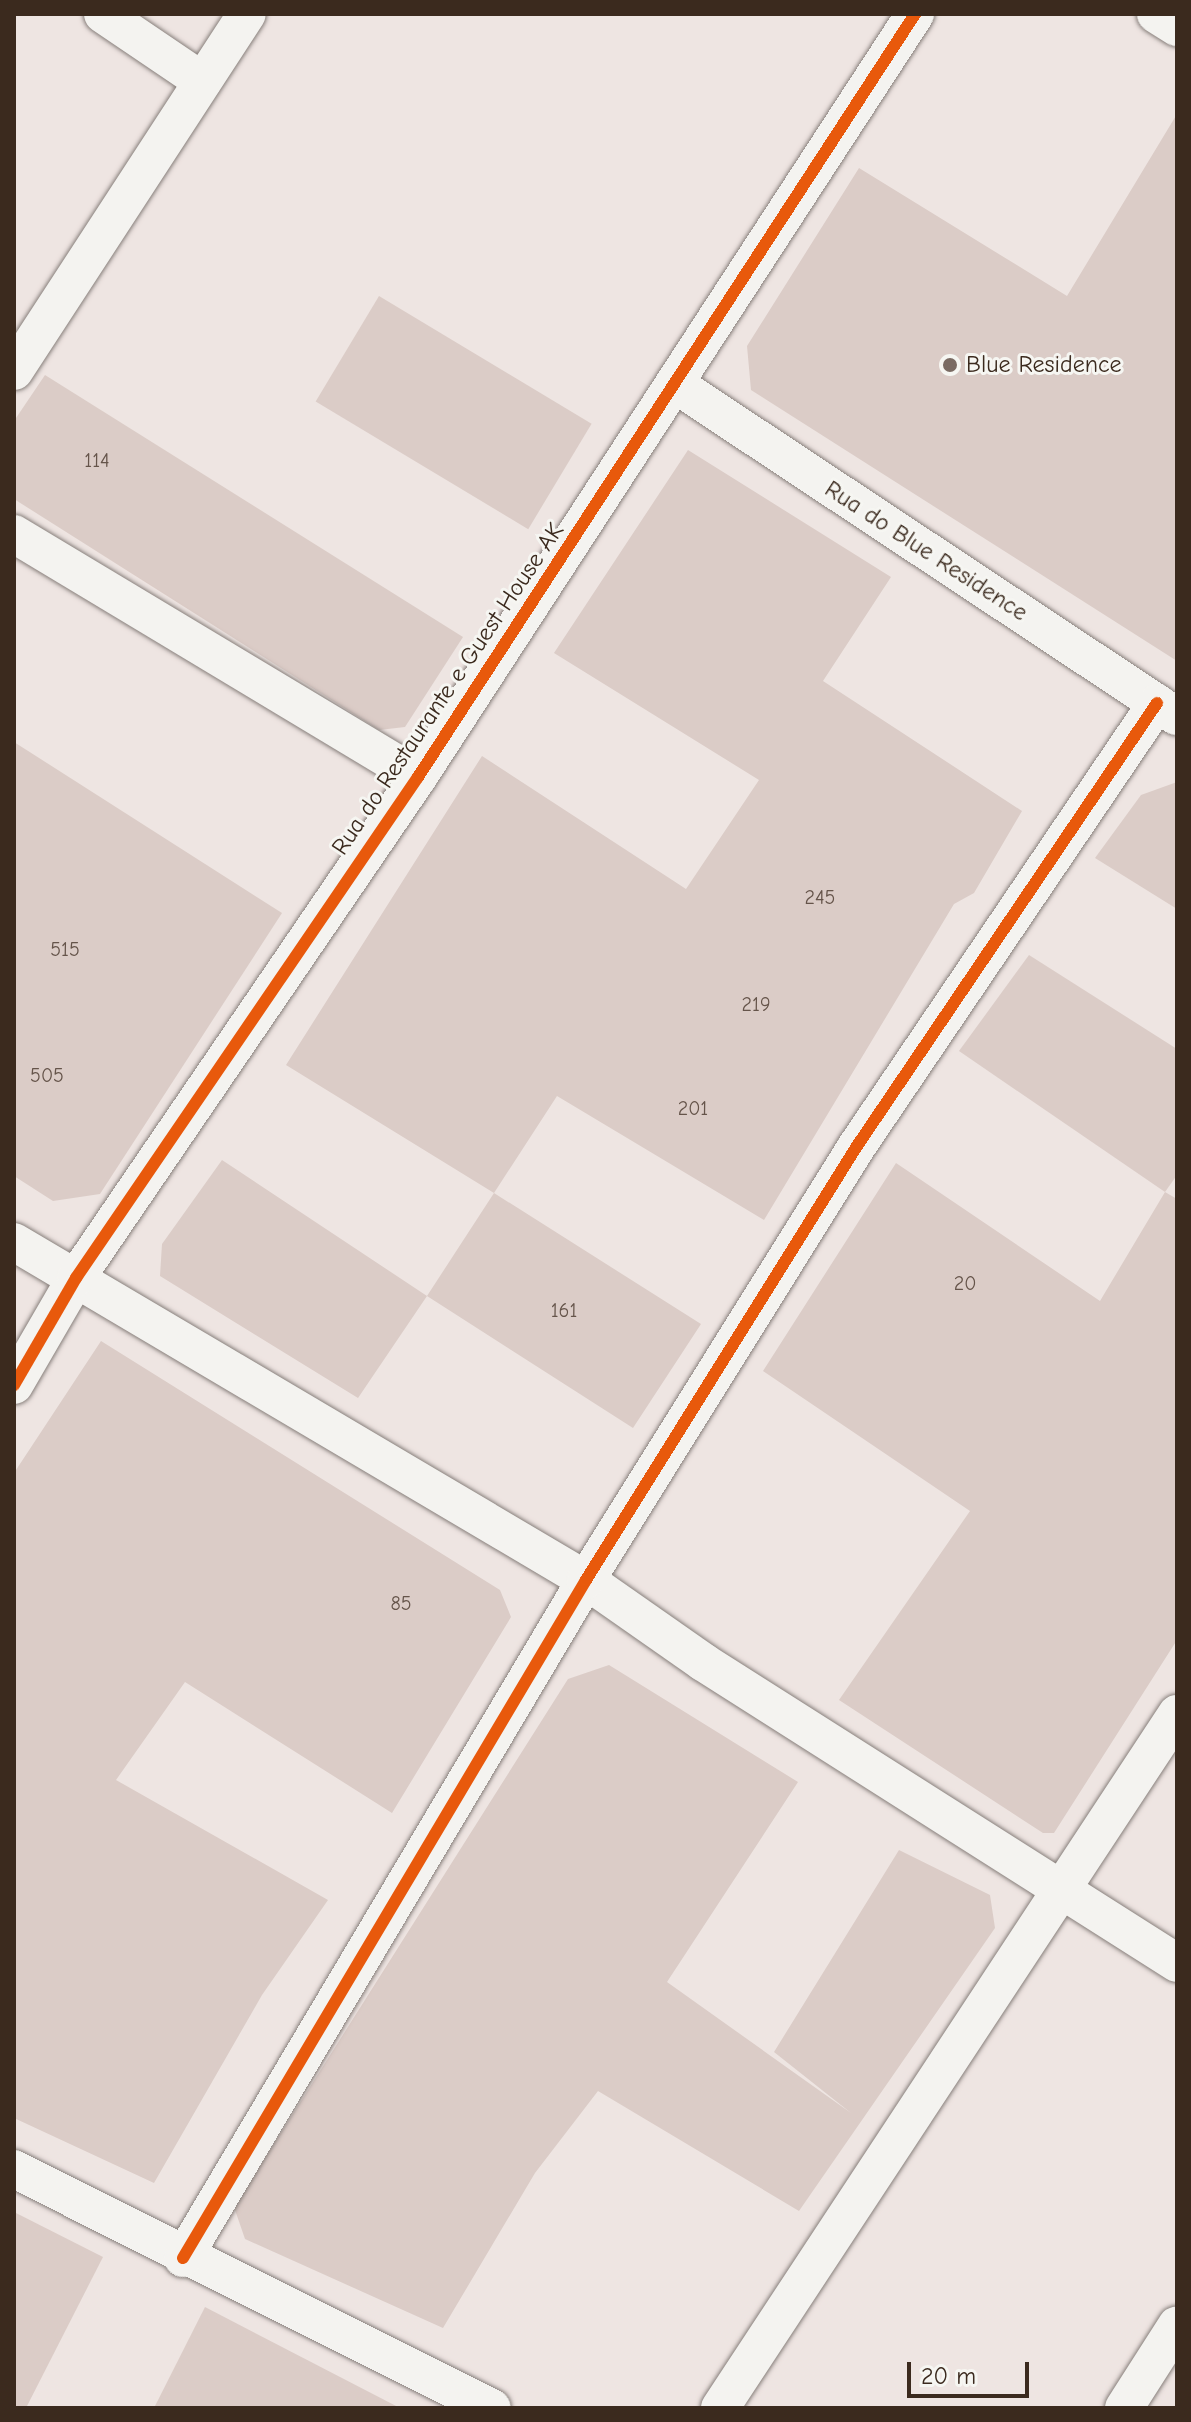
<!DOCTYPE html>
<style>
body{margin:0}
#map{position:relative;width:1191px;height:2422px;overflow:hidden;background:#eee5e2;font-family:"Comic Neue",sans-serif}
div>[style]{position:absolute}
.building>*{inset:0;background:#dbccc7;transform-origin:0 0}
.roads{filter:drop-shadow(0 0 2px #877f7b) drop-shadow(0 0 2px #877f7b)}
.street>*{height:38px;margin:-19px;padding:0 19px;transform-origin:19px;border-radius:19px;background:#f4f3f0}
.cycleway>*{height:12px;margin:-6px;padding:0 6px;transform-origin:6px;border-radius:6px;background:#e8590c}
.dots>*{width:22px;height:22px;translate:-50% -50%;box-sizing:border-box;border:4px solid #f6f6f2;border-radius:50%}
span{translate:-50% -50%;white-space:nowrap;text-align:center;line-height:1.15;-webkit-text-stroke:6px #f6f6f2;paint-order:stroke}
.number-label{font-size:20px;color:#65544a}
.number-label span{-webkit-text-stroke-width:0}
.poi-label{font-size:24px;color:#3b2a1e}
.left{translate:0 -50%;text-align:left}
.street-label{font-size:24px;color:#3b2a1e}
.frame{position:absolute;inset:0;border:16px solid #3b2a1e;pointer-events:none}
.scale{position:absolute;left:907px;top:2362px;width:122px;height:36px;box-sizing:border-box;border:4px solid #3b2a1e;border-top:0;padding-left:10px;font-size:24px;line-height:28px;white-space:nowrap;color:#3b2a1e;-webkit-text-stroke:6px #f6f6f2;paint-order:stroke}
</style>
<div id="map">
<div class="building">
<i style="clip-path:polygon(1177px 114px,1177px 661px,751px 390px,747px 346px,859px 168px,1067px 296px)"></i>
<i style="left:379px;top:296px;width:248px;height:123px;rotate:31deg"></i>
<i style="clip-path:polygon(45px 375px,463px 637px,405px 727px,379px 730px,14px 499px,14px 421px)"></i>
<i style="clip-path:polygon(688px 450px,891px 577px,823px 681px,1022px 811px,974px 893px,954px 904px,764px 1220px,557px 1096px,494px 1193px,286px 1065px,482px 756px,686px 889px,759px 780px,554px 653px)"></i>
<i style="clip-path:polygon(14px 742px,282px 913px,100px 1194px,53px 1201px,14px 1176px)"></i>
<i style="clip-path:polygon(1177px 782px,1177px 909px,1095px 858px,1141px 795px)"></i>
<i style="clip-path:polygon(1029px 955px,1177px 1049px,1177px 1175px,1165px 1192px,959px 1051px)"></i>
<i style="clip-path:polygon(222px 1160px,427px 1296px,494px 1193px,701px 1324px,633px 1428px,427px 1296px,358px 1398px,160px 1276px,162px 1244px)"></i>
<i style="clip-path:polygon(896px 1163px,1100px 1301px,1165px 1192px,1177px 1199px,1177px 1640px,1054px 1833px,1043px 1833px,839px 1700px,970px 1511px,763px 1371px)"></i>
<i style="clip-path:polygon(101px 1341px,500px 1590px,511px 1617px,392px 1813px,185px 1682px,116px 1780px,328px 1900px,262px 1995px,154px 2183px,14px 2118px,14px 1473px)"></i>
<i style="clip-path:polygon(609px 1665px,798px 1782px,667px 1982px,851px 2113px,774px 2052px,899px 1850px,990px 1895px,995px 1928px,799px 2211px,598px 2091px,535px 2173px,443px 2328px,245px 2239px,234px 2207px,568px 1679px)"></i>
<i style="clip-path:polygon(14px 2212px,103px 2257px,26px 2408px,14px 2408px)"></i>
<i style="clip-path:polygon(205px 2307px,400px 2408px,154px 2408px)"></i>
</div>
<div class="roads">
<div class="street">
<i style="left:103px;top:14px;width:120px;rotate:34.1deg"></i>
<i style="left:1156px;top:14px;width:25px;rotate:32deg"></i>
<i style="left:14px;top:371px;width:426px;rotate:-56.9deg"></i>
<i style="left:675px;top:384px;width:601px;rotate:33.53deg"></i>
<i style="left:14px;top:534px;width:471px;rotate:31deg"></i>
<i style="left:14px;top:1242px;width:664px;rotate:30.58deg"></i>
<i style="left:586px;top:1580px;width:143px;rotate:35deg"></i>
<i style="left:703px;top:1662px;width:561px;rotate:32.42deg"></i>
<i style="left:14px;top:1385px;width:124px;rotate:-59.9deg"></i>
<i style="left:76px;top:1278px;width:607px;rotate:-55.68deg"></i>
<i style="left:418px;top:777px;width:911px;rotate:-56.92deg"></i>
<i style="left:14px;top:2169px;width:534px;rotate:26.57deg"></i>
<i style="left:183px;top:2258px;width:789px;rotate:-59.27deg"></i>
<i style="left:586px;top:1580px;width:512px;rotate:-58.02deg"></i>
<i style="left:857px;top:1146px;width:535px;rotate:-55.89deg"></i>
<i style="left:720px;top:2408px;width:831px;rotate:-56.64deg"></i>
<i style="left:1124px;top:2408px;width:98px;rotate:-57.4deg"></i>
</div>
</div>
<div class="cycleway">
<i style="left:14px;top:1385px;width:124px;rotate:-59.9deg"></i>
<i style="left:76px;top:1278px;width:607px;rotate:-55.68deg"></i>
<i style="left:418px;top:777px;width:911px;rotate:-56.92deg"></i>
<i style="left:183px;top:2258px;width:789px;rotate:-59.27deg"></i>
<i style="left:586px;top:1580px;width:512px;rotate:-58.02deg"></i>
<i style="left:857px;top:1146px;width:535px;rotate:-55.89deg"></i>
</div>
<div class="dots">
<i style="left:950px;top:365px;background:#7a6b63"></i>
</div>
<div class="number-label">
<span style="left:97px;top:460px">114</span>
<span style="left:820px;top:897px">245</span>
<span style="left:65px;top:949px">515</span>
<span style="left:756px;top:1004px">219</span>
<span style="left:47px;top:1075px">505</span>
<span style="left:693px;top:1108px">201</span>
<span style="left:965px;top:1283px">20</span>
<span style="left:564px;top:1310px">161</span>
<span style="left:401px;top:1603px">85</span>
</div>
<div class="poi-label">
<span class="left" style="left:966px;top:365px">Blue Residence</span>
</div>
<div class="street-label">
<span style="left:926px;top:551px;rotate:33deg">Rua do Blue Residence</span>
<span style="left:448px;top:689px;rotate:-56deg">Rua do Restaurante e Guest House AK</span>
</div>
<div class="frame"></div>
<div class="scale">20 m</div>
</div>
